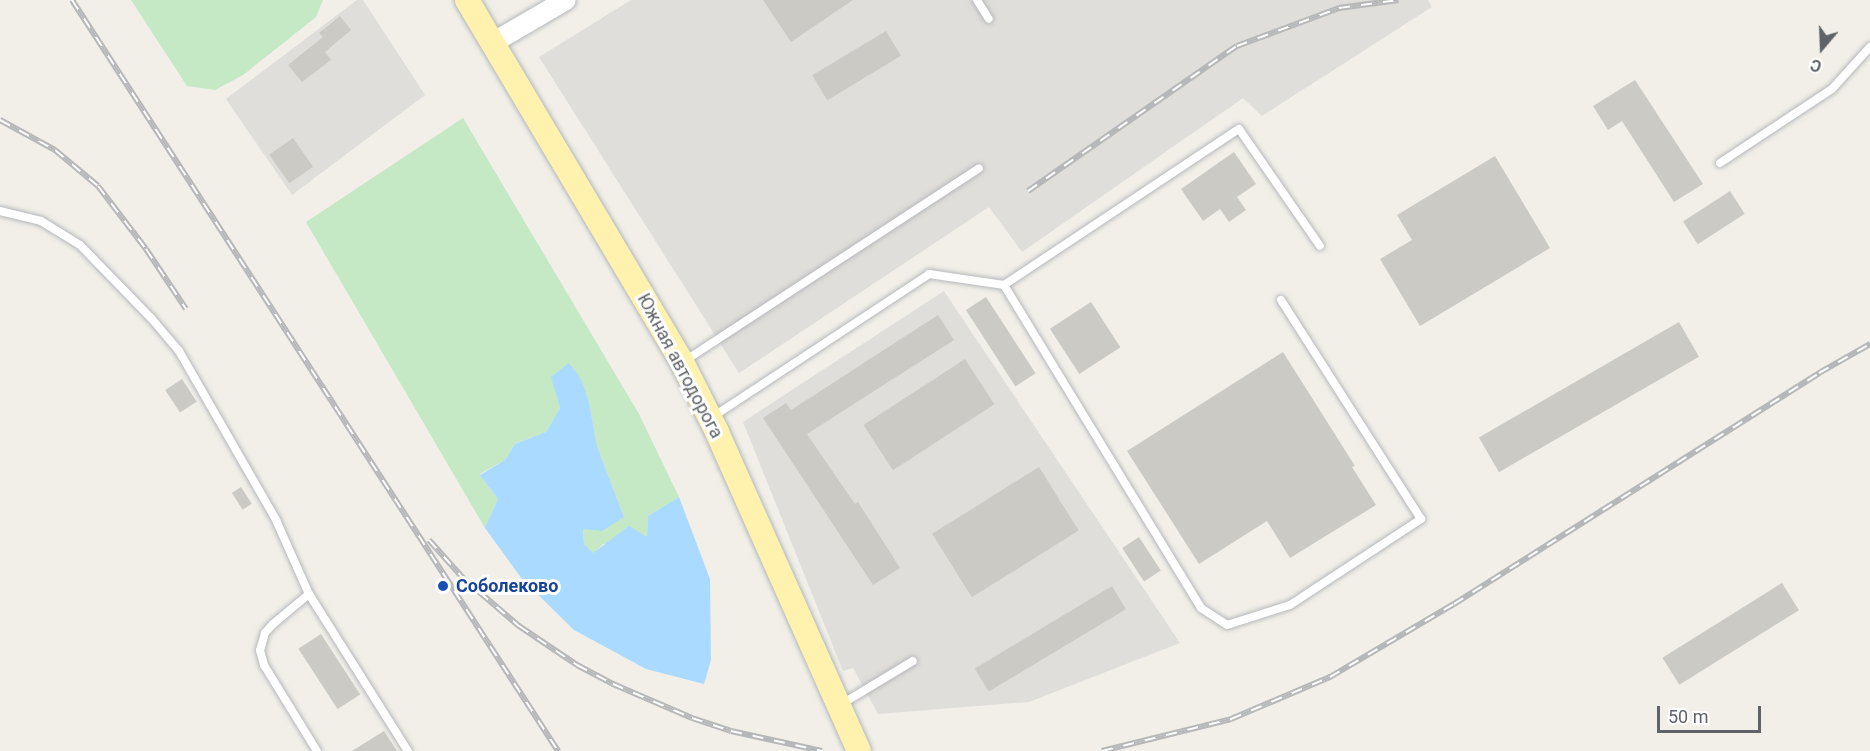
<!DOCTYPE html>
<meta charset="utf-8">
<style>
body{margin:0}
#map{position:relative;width:1870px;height:751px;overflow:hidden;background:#f1efe8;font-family:Roboto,sans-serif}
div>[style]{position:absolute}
.industrial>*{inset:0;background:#e0deda}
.green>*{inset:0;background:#c5e8c5}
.water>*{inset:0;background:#aadaff}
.building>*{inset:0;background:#cccac5;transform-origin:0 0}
.roads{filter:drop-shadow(0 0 2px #b5b8bc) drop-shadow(0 0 2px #b5b8bc)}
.service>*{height:8px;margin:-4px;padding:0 4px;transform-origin:4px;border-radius:4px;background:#fff}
.tertiary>*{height:20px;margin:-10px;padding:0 10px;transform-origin:10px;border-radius:10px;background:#fff}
.primary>*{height:24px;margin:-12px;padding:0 12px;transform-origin:12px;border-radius:12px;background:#fff2af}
.rail>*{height:6px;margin-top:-3px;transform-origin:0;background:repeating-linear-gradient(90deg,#fff 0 11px,#b6b7b8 0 22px);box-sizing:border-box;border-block:2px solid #b6b7b8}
.dots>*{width:16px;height:16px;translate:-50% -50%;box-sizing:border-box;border:3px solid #fff;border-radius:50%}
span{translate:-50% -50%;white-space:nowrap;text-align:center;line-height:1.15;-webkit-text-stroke:6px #fff;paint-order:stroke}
.street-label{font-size:18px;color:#5f6368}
.transit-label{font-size:18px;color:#164399;font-weight:700}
.left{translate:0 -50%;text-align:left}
.north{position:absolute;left:1792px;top:18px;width:60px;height:60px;-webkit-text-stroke:4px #fff;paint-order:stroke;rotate:199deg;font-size:16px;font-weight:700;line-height:24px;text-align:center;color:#5f6368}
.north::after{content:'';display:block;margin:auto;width:21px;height:27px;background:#5f6368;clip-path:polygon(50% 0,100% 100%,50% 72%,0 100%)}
.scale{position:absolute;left:1657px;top:706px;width:104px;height:27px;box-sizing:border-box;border:3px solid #5f6368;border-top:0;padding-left:8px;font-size:18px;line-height:21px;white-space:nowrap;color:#5f6368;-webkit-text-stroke:4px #fff;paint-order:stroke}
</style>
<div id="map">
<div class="industrial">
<i style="clip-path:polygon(357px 0,363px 0,425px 95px,292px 195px,226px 99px)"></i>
<i style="clip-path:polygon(631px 0,1428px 0,1432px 7px,1262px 116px,1243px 98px,1022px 252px,989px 207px,739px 373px,539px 57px)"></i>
<i style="clip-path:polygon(944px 291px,1180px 643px,1029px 702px,878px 714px,853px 668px,843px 671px,743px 422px)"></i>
</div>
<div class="green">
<i style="clip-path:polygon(131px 0,323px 0,316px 17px,243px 75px,215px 90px,187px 86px)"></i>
<i style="clip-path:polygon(463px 118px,639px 414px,679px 497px,648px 516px,647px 537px,603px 544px,593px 554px,584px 544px,583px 529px,624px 517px,597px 446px,589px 402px,552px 377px,560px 408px,546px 432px,515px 444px,505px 460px,480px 474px,498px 499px,485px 528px,306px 222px)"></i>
</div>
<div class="water">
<i style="clip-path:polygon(569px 363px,581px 379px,589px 402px,597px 446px,624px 517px,602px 531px,583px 529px,584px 544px,593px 553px,629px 526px,647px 537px,648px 516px,679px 497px,710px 579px,711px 660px,704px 684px,646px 669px,574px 630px,522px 579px,485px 528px,498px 499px,480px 475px,505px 460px,515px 444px,546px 432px,560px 408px,551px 377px)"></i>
</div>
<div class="building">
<i style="clip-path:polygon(763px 0,853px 0,791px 42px)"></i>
<i style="clip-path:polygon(340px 16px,351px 30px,325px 52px,331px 60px,302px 82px,288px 65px,323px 37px,319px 33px)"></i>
<i style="left:886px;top:31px;width:29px;height:86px;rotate:59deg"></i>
<i style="clip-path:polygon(1635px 80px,1703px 184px,1674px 202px,1622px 121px,1608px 130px,1593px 106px)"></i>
<i style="left:293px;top:138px;width:35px;height:29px;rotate:55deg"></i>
<i style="clip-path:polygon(1234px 152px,1256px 184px,1237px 197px,1246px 210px,1229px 222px,1220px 209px,1203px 221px,1181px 189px)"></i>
<i style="clip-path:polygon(1495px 156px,1550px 248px,1420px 326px,1380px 259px,1412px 240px,1397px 215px)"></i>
<i style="left:1730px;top:191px;width:27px;height:56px;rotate:57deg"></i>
<i style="left:986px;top:297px;width:91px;height:24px;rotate:57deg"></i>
<i style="left:1091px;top:302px;width:54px;height:49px;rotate:57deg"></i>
<i style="clip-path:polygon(938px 315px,954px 340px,807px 434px,855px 504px,858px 502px,900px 568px,873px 585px,763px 418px,786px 403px,791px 410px)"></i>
<i style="left:1679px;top:322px;width:40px;height:231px;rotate:60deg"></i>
<i style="clip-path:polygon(1283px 352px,1355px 466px,1352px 467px,1376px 505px,1290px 558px,1267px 521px,1199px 564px,1127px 451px)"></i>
<i style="left:965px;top:359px;width:54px;height:121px;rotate:57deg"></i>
<i style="left:182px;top:379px;width:27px;height:20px;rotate:57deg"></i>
<i style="left:1039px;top:467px;width:75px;height:126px;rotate:58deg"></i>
<i style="left:241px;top:487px;width:20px;height:11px;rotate:57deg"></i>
<i style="left:1139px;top:537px;width:40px;height:20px;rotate:57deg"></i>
<i style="left:1782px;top:583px;width:32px;height:141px;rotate:58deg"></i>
<i style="left:1112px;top:586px;width:27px;height:160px;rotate:59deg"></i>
<i style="left:321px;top:634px;width:72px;height:27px;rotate:57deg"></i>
<i style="clip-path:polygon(384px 731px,397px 751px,352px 751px)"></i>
</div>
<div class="roads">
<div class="service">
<i style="left:977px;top:0;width:22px;rotate:58deg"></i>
<i style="left:1720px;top:163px;width:134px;rotate:-33.5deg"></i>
<i style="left:1832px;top:89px;width:57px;rotate:-47.9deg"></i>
<i style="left:0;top:211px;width:42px;rotate:13.7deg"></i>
<i style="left:41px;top:221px;width:46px;rotate:31.6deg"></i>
<i style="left:80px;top:245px;width:103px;rotate:45.8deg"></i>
<i style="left:152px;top:319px;width:42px;rotate:49.8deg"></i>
<i style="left:179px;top:351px;width:195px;rotate:60.1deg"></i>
<i style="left:276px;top:520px;width:81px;rotate:66deg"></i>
<i style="left:309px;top:594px;width:186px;rotate:57.8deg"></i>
<i style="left:1004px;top:285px;width:378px;rotate:58.6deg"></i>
<i style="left:1201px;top:608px;width:31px;rotate:33deg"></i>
<i style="left:1227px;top:625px;width:66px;rotate:-17.6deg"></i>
<i style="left:1290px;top:605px;width:157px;rotate:-33.3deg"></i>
<i style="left:1421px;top:519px;width:260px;rotate:-122.6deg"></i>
<i style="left:686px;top:360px;width:350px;rotate:-33.2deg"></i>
<i style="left:714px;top:416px;width:258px;rotate:-33.4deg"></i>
<i style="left:929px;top:274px;width:76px;rotate:8.3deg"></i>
<i style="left:1004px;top:285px;width:282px;rotate:-33.6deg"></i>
<i style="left:1239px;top:129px;width:142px;rotate:55.3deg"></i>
<i style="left:309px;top:594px;width:47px;rotate:140.2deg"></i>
<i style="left:273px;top:624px;width:12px;rotate:132deg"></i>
<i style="left:265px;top:633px;width:18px;rotate:106deg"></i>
<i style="left:260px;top:650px;width:16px;rotate:75deg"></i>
<i style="left:264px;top:665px;width:101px;rotate:58.4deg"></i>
<i style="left:840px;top:705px;width:85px;rotate:-31.1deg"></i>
</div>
<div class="tertiary">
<i style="left:494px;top:42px;width:83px;rotate:-30.3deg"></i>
</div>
<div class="primary">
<i style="left:467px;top:0;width:421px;rotate:59.3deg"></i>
<i style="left:682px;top:362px;width:78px;rotate:63.4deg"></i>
<i style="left:717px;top:432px;width:349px;rotate:66deg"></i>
</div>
</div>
<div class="rail">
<i style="left:72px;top:0;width:895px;rotate:57.09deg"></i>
<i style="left:0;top:120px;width:63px;rotate:28.6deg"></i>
<i style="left:55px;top:150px;width:56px;rotate:39.9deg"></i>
<i style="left:98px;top:186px;width:79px;rotate:52.7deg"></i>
<i style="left:146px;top:249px;width:72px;rotate:56.3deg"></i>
<i style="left:1028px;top:191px;width:254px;rotate:-34.8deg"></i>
<i style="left:1237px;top:46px;width:109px;rotate:-20.4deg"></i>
<i style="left:1339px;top:8px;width:60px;rotate:-7.7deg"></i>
<i style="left:429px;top:540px;width:51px;rotate:48.2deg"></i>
<i style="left:463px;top:578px;width:74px;rotate:40.6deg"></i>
<i style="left:519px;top:626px;width:70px;rotate:33.9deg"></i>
<i style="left:577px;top:665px;width:41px;rotate:27.8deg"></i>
<i style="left:613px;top:684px;width:86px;rotate:23.3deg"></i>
<i style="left:692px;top:718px;width:41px;rotate:18.4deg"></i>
<i style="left:731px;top:731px;width:93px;rotate:12.4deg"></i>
<i style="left:1102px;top:751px;width:133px;rotate:-13.9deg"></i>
<i style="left:1231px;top:719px;width:108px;rotate:-23deg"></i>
<i style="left:1330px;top:677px;width:144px;rotate:-30.5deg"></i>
<i style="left:1454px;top:604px;width:432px;rotate:-32.3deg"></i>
<i style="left:1819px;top:373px;width:59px;rotate:-29.6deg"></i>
</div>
<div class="dots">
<i style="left:443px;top:586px;background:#1a4fb4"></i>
</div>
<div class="street-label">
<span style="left:680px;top:366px;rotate:62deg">Южная автодорога</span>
</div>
<div class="transit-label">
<span class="left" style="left:456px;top:586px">Соболеково</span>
</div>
<div class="north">С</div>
<div class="scale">50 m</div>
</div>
